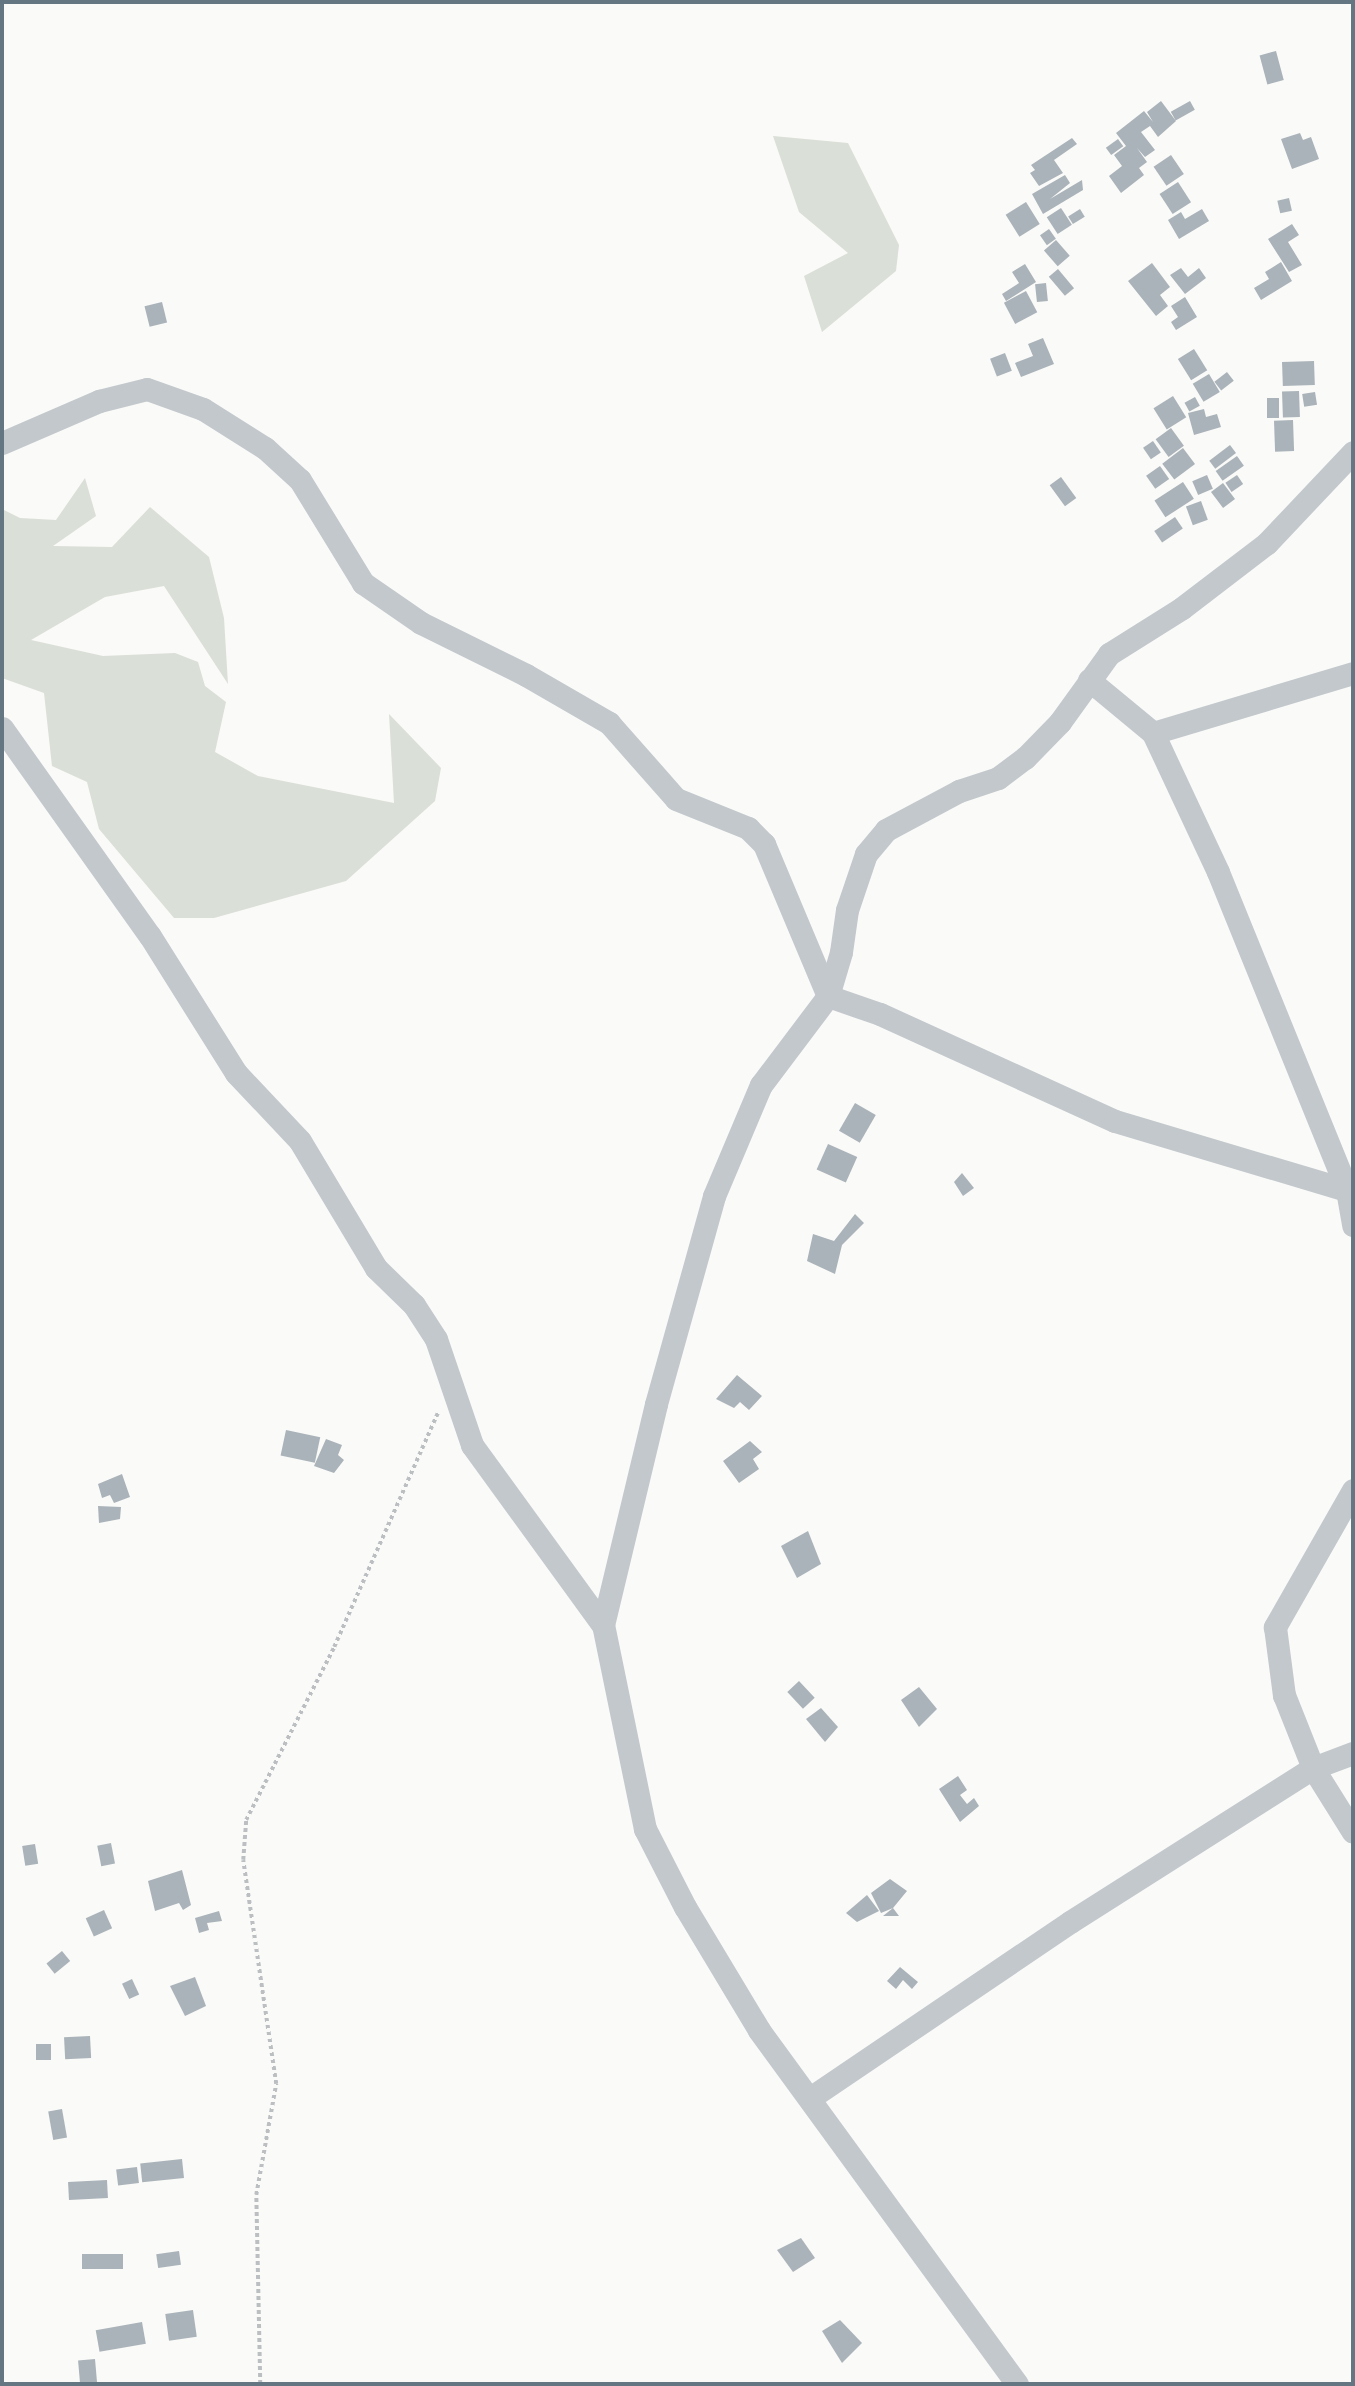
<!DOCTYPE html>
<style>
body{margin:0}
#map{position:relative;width:1355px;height:2386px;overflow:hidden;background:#fafaf8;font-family:"Golos Text",sans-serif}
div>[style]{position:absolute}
.green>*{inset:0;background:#dadfd7}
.building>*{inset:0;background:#aab3b9;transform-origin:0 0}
.path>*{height:3.5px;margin-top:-1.75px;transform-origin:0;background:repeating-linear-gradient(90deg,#bbbfc2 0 3.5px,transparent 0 7px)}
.minor>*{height:23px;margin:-11.5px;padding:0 11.5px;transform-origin:11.5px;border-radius:11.5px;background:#c3c8cc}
span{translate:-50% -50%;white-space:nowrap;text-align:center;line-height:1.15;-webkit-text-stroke:7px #fff;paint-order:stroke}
.frame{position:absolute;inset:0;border:4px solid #657683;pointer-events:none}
</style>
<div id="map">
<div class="green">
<i style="clip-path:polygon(773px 136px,848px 143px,899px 245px,896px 271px,822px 332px,804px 276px,848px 253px,799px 212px)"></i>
<i style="clip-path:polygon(85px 478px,96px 516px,53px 546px,112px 547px,150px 507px,209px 557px,224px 618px,228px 684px,164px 586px,105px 597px,31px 640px,103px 656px,175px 653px,198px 662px,205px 686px,226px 702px,215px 752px,258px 776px,394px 803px,389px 714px,441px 768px,435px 801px,346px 881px,214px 918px,174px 918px,99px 829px,87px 782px,52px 766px,44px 693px,2px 678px,2px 509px,20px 518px,56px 520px)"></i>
</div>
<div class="building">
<i style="left:1276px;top:51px;width:30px;height:17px;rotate:75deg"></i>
<i style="clip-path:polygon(1161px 101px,1176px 121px,1158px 137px,1150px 126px,1141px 132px,1155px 150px,1145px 157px,1137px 148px,1147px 162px,1139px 168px,1144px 175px,1121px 193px,1109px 176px,1122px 166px,1114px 155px,1126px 146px,1116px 133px,1144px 111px,1153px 122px,1147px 112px)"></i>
<i style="left:1190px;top:101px;width:10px;height:22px;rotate:61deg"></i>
<i style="clip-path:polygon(1300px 133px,1303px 140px,1311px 137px,1319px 159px,1292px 169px,1281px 139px)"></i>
<i style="clip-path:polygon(1072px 138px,1077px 144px,1054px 160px,1063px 173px,1039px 186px,1030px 173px,1035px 170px,1031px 165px)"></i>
<i style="left:1118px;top:139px;width:9px;height:15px;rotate:54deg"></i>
<i style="left:1171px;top:155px;width:23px;height:21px;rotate:56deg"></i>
<i style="clip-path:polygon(1065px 175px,1070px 183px,1050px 199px,1082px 180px,1083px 190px,1043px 214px,1032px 194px)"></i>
<i style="left:1178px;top:182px;width:24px;height:22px;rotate:57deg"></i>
<i style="left:1289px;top:198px;width:13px;height:12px;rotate:77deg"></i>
<i style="left:1026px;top:202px;width:26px;height:24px;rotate:58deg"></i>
<i style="left:1061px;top:208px;width:20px;height:17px;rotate:57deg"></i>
<i style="left:1080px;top:209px;width:9px;height:14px;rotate:58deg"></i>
<i style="clip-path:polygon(1202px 209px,1209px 221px,1179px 239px,1168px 220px,1181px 212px,1185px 219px)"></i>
<i style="clip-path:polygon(1292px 224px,1299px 235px,1288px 242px,1302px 265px,1289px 272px,1268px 239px)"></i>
<i style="left:1049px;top:229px;width:12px;height:11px;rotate:55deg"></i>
<i style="left:1056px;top:240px;width:21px;height:16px;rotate:49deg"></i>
<i style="clip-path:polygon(1281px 262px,1292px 281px,1261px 300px,1254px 288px,1269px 279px,1265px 272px)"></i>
<i style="clip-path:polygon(1152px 263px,1170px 287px,1160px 295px,1168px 306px,1156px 316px,1128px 281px)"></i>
<i style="clip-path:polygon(1025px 264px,1036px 282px,1006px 301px,1002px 294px,1019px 283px,1012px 272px)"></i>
<i style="clip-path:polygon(1181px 268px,1188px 277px,1199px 268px,1206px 278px,1185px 294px,1170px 275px)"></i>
<i style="left:1058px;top:269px;width:25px;height:12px;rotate:50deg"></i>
<i style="left:1046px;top:283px;width:18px;height:11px;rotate:84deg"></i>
<i style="left:1026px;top:291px;width:24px;height:25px;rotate:62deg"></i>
<i style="clip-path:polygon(1185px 297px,1197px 317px,1176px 330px,1171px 322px,1178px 317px,1171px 306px)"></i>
<i style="left:162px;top:302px;width:21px;height:18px;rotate:76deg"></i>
<i style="clip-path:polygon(1043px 338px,1054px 364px,1021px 377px,1015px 363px,1033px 356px,1028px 344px)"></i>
<i style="left:1194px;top:349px;width:25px;height:19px;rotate:58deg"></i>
<i style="left:1005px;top:353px;width:19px;height:16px;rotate:69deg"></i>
<i style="left:1314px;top:361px;width:24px;height:32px;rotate:88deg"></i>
<i style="left:1227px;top:372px;width:11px;height:16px;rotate:52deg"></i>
<i style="left:1209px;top:374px;width:21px;height:19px;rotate:59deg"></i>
<i style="left:1299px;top:391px;width:26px;height:17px;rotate:88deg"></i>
<i style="left:1315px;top:392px;width:13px;height:13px;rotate:81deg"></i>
<i style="left:1173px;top:396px;width:25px;height:23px;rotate:58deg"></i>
<i style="left:1195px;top:397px;width:10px;height:12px;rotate:61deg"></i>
<i style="left:1267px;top:398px;width:12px;height:20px"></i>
<i style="clip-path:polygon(1204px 409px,1206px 417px,1217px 414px,1221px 427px,1194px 435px,1188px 413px)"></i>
<i style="left:1293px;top:420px;width:31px;height:19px;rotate:88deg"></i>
<i style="left:1171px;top:428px;width:22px;height:19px;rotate:54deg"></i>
<i style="left:1153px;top:441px;width:14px;height:12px;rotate:56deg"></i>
<i style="left:1230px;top:445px;width:10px;height:26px;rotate:53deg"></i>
<i style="left:1183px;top:448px;width:20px;height:26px;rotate:53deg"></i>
<i style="left:1237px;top:456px;width:12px;height:26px;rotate:55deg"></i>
<i style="left:1160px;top:466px;width:16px;height:17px;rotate:55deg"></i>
<i style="left:1207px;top:475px;width:15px;height:16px;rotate:67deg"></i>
<i style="left:1237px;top:475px;width:11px;height:14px;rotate:56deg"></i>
<i style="left:1061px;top:477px;width:26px;height:14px;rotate:54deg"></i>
<i style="left:1183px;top:482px;width:20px;height:34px;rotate:57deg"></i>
<i style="left:1223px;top:483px;width:20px;height:15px;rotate:53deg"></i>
<i style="left:1201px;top:501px;width:20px;height:16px;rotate:70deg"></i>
<i style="left:1175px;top:517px;width:14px;height:25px;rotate:56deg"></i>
<i style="left:855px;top:1103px;width:24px;height:32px;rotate:30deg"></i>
<i style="left:828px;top:1144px;width:32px;height:28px;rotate:24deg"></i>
<i style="clip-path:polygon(962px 1173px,974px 1188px,963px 1196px,954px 1182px)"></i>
<i style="clip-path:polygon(855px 1214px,864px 1223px,842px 1245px,835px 1274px,807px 1261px,813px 1234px,834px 1241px)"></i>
<i style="clip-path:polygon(737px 1375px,762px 1396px,749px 1410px,740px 1402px,734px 1408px,716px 1399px)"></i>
<i style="left:286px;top:1430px;width:35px;height:26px;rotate:12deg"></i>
<i style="clip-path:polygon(326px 1439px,342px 1445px,338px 1455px,344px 1460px,334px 1473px,314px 1466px)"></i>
<i style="clip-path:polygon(750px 1441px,762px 1452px,753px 1459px,759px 1469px,739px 1483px,723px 1461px)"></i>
<i style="clip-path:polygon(122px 1474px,130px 1497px,114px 1503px,110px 1495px,102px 1498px,98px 1484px)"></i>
<i style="clip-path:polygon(98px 1506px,121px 1507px,120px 1519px,99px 1523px)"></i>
<i style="clip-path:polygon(808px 1531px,821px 1564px,797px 1578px,781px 1546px)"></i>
<i style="left:799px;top:1681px;width:23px;height:16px;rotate:47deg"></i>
<i style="clip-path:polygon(919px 1687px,937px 1709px,919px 1727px,901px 1700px)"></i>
<i style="clip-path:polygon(821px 1708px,838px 1727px,825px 1742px,806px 1719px)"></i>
<i style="clip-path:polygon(958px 1776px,967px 1790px,960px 1795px,967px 1804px,974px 1798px,979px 1806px,960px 1822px,939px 1789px)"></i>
<i style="left:111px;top:1843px;width:21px;height:14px;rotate:79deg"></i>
<i style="left:35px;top:1844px;width:20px;height:13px;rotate:81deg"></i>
<i style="clip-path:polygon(182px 1870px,191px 1905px,183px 1910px,179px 1903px,155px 1911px,148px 1881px)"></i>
<i style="clip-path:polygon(890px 1879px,907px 1891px,893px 1908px,899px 1916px,883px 1916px,893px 1908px,881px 1913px,871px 1893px)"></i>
<i style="clip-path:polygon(867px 1895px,879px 1911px,857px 1922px,846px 1913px)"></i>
<i style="left:104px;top:1910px;width:20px;height:20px;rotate:66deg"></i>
<i style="clip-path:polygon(219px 1911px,222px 1921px,207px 1923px,209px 1930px,199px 1933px,195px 1918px)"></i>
<i style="left:62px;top:1951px;width:13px;height:20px;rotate:51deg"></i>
<i style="clip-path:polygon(900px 1967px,918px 1982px,912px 1989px,903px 1980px,896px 1989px,887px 1981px)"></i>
<i style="clip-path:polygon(195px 1977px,206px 2006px,185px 2016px,170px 1986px)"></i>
<i style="left:132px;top:1979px;width:17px;height:11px;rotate:65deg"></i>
<i style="left:90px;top:2036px;width:22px;height:26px;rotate:87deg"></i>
<i style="left:36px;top:2044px;width:15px;height:16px"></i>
<i style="left:62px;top:2109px;width:29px;height:14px;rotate:80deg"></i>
<i style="left:182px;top:2159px;width:19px;height:42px;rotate:84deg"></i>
<i style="left:137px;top:2167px;width:16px;height:21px;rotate:83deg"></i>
<i style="left:107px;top:2180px;width:18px;height:39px;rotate:87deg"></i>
<i style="clip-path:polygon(801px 2238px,815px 2258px,793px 2272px,777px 2250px)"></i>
<i style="left:179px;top:2251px;width:14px;height:23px;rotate:82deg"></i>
<i style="left:123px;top:2254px;width:15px;height:41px;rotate:90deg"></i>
<i style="left:193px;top:2310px;width:27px;height:28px;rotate:82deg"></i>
<i style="clip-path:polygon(840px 2320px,862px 2343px,842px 2363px,822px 2331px)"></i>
<i style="left:142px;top:2322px;width:22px;height:47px;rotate:80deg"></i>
<i style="left:95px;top:2359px;width:25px;height:17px;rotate:85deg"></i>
</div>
<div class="path">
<i style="left:260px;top:2384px;width:189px;rotate:-91.2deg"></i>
<i style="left:256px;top:2195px;width:113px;rotate:-79.8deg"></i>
<i style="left:276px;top:2084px;width:226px;rotate:-98.4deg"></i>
<i style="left:243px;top:1860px;width:40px;rotate:-85.7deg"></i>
<i style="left:246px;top:1820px;width:194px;rotate:-63deg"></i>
<i style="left:334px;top:1647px;width:257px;rotate:-66.1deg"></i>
</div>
<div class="minor">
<i style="left:2px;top:443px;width:106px;rotate:-23.4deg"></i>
<i style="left:99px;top:401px;width:49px;rotate:-14deg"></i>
<i style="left:147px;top:389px;width:59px;rotate:19.7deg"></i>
<i style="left:203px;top:409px;width:73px;rotate:32.2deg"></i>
<i style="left:265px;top:448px;width:47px;rotate:42.4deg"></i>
<i style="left:300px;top:480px;width:121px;rotate:58.5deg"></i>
<i style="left:363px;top:583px;width:70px;rotate:34.6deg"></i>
<i style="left:421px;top:623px;width:117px;rotate:26.3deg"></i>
<i style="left:526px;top:675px;width:96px;rotate:30deg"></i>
<i style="left:609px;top:723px;width:101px;rotate:48.6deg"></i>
<i style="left:676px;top:799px;width:78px;rotate:21.9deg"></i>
<i style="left:748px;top:828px;width:23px;rotate:45deg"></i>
<i style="left:764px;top:844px;width:165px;rotate:67.2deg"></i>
<i style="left:828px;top:996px;width:55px;rotate:19.1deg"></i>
<i style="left:880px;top:1014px;width:258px;rotate:24.5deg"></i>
<i style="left:1115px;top:1121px;width:242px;rotate:16.6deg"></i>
<i style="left:1089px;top:680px;width:83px;rotate:39.6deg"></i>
<i style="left:1153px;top:733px;width:153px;rotate:64.9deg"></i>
<i style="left:1218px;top:872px;width:343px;rotate:67.9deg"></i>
<i style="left:1347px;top:1190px;width:36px;rotate:80deg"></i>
<i style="left:2px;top:728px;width:255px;rotate:54.6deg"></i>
<i style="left:150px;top:936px;width:162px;rotate:57.9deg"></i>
<i style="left:236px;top:1073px;width:93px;rotate:46.7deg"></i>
<i style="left:300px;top:1141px;width:148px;rotate:59.1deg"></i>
<i style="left:376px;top:1268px;width:53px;rotate:44.2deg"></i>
<i style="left:414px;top:1305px;width:40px;rotate:57.1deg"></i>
<i style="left:436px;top:1339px;width:112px;rotate:71.2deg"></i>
<i style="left:472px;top:1445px;width:223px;rotate:54deg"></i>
<i style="left:1153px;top:733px;width:209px;rotate:-16.7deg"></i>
<i style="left:1353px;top:1490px;width:158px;rotate:119.7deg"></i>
<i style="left:1275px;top:1627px;width:69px;rotate:82.5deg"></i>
<i style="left:1284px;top:1695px;width:79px;rotate:68.3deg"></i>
<i style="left:1313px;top:1768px;width:75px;rotate:58deg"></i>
<i style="left:810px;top:2098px;width:314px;rotate:-34.1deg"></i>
<i style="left:1070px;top:1922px;width:288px;rotate:-32.4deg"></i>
<i style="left:1313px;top:1768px;width:43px;rotate:-20.6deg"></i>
<i style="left:1017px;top:2384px;width:438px;rotate:-126.1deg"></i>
<i style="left:759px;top:2030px;width:144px;rotate:-121deg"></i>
<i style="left:685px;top:1907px;width:88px;rotate:-117.1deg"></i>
<i style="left:645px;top:1829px;width:208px;rotate:-101.6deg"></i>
<i style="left:603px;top:1625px;width:227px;rotate:-76.5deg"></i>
<i style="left:656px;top:1404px;width:216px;rotate:-74.4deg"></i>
<i style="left:714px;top:1196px;width:121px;rotate:-67.1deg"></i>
<i style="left:761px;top:1085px;width:111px;rotate:-53deg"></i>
<i style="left:828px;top:996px;width:46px;rotate:-73.5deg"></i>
<i style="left:841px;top:952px;width:42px;rotate:-81.9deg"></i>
<i style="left:847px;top:910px;width:59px;rotate:-71.3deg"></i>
<i style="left:866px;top:854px;width:31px;rotate:-50deg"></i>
<i style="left:886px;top:830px;width:83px;rotate:-28.1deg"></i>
<i style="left:959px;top:791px;width:41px;rotate:-18.4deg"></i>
<i style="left:998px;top:778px;width:34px;rotate:-37deg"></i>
<i style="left:1025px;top:758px;width:50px;rotate:-45.8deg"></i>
<i style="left:1060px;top:722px;width:84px;rotate:-54.2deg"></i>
<i style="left:1109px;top:654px;width:86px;rotate:-32.2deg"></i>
<i style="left:1182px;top:608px;width:107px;rotate:-37.4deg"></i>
<i style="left:1267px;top:543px;width:125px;rotate:-46.6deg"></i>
</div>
<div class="frame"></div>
</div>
